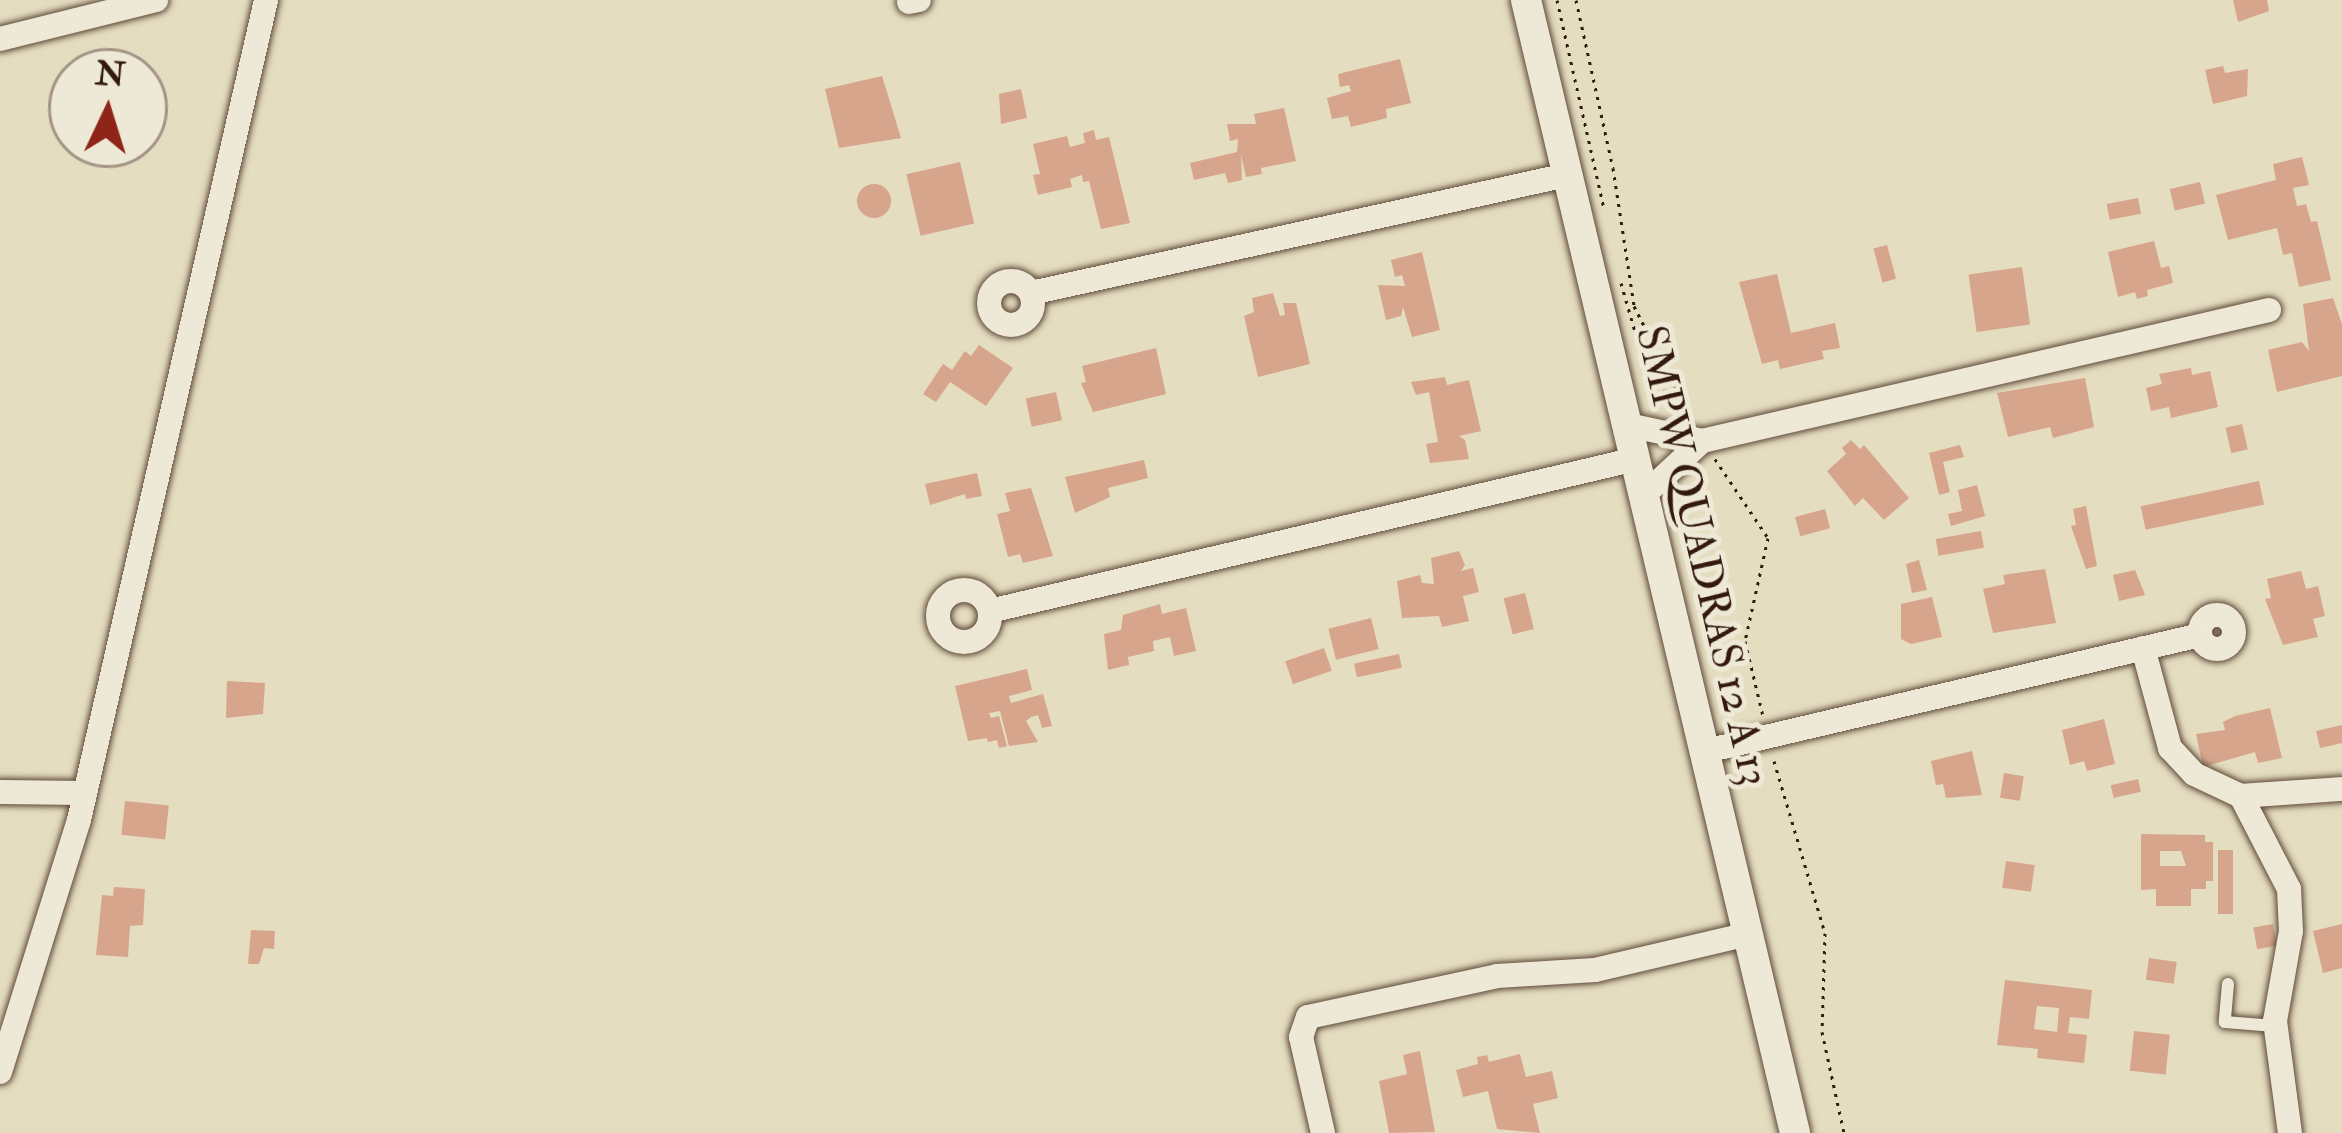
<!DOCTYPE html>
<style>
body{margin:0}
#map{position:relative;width:2342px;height:1133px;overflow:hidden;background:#e5ddc0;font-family:"IM FELL Double Pica",serif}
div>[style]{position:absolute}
.building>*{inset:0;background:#d7a58c;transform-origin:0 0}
.round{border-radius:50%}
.path>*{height:3px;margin-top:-1.5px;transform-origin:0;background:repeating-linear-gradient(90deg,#341a0e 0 3px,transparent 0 9px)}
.roads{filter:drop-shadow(0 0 3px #604b3a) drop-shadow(0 0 3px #604b3a)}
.service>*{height:12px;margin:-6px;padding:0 6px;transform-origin:6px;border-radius:6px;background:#eee9d6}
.minor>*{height:24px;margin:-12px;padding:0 12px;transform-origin:12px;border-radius:12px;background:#eee9d6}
.minor>.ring{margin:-12px;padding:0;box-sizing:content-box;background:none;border:24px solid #eee9d6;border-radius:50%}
.tertiary>*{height:30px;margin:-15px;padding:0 15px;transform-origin:15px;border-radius:15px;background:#eee9d6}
span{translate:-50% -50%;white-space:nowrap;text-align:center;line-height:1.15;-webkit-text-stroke:10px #eee9d6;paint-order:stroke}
.street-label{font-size:42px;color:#341a0e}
.north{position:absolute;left:48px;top:48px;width:120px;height:120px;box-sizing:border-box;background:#eee9d6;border:3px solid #a49686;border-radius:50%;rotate:4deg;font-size:33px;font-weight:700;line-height:48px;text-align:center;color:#341a0e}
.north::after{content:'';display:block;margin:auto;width:42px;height:54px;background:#8f2418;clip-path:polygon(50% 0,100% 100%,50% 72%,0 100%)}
</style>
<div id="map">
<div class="building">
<i style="clip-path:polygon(2233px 0,2267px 0,2269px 11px,2238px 22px)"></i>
<i style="clip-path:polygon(1400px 59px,1411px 103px,1386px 109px,1387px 118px,1351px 127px,1348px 116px,1332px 119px,1327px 98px,1351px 91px,1349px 85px,1340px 87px,1338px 74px)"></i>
<i style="clip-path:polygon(2223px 66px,2225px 73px,2248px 69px,2247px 96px,2213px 104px,2205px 70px)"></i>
<i style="clip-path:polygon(882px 76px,901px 138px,839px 148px,825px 89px)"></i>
<i style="clip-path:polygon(1021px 89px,1027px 118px,1001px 124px,999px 94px)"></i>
<i style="clip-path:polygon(1284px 108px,1296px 161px,1261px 168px,1262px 174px,1246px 177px,1241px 155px,1242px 180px,1228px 183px,1225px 173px,1194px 180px,1190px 163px,1237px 152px,1238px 139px,1230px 141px,1227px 124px,1256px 124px,1254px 114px)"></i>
<i style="clip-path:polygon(1094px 130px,1096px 140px,1109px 137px,1130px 223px,1101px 229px,1089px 181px,1083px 182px,1082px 175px,1070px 179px,1072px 187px,1038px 195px,1033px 175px,1040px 174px,1033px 144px,1067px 136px,1070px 147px,1085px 143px,1083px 133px)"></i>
<i style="clip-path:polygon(2302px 157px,2309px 185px,2293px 188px,2297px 206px,2306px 204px,2311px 222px,2317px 221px,2331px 280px,2299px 287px,2292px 253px,2283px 255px,2277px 228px,2228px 240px,2216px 195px,2276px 180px,2273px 164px)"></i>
<i style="left:960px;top:162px;width:63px;height:55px;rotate:77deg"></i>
<i style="left:2200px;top:182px;width:22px;height:31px;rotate:77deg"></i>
<i class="round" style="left:857px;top:184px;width:34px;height:34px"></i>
<i style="left:2138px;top:198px;width:16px;height:32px;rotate:79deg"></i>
<i style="clip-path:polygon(2154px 241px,2161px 268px,2169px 266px,2173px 283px,2147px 290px,2148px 296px,2137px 299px,2135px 292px,2118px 297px,2108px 252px)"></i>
<i style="left:1887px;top:245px;width:35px;height:14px;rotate:75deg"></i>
<i style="clip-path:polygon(1422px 252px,1440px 330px,1412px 337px,1403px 307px,1401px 316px,1386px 320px,1378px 285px,1405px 286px,1402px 275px,1395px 277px,1391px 260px)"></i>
<i style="left:2022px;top:267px;width:58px;height:54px;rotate:82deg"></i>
<i style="clip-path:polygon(1777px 274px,1791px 333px,1835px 323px,1840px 348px,1822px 351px,1824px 359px,1780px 369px,1778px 360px,1762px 364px,1739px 282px)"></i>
<i style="clip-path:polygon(1273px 293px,1280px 316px,1285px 315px,1283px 303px,1296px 303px,1310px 364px,1258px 377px,1244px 316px,1254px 312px,1252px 298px)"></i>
<i style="clip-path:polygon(2333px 298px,2342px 324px,2342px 376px,2277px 392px,2268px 350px,2302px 342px,2309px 351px,2303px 304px)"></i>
<i style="clip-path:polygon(979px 345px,1013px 368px,986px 406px,950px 382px,936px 402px,923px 394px,943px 364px,952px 370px,965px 351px,971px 356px)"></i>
<i style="clip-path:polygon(1156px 348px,1166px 394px,1093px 412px,1081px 383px,1086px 382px,1082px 366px)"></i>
<i style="clip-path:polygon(2191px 368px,2192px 375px,2210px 371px,2218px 407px,2171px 418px,2169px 407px,2151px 411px,2146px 388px,2162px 384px,2159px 374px)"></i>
<i style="clip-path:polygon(1445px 377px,1447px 385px,1469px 380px,1481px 431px,1459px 436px,1465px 440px,1469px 459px,1430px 463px,1426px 444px,1438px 442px,1431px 403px,1429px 392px,1416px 395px,1411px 382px)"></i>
<i style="clip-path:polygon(2085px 378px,2094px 427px,2053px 438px,2050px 427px,2008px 437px,1997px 393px)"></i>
<i style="left:1056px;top:392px;width:29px;height:31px;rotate:78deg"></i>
<i style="left:2242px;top:424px;width:26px;height:17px;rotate:77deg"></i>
<i style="clip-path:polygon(1851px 440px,1860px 449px,1864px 445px,1909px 498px,1884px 520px,1863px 498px,1855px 506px,1827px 471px,1846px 454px,1842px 448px)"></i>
<i style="clip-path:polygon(1960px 445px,1964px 457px,1943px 462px,1950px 492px,1939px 495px,1929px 453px)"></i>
<i style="clip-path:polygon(1144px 460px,1148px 478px,1108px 488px,1110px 497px,1075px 513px,1065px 477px)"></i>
<i style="clip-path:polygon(977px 473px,982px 496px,966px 499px,965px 494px,930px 505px,925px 484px)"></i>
<i style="left:2259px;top:481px;width:24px;height:121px;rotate:78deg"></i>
<i style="clip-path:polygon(1977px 485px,1985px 516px,1951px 526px,1948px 514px,1962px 511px,1958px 490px)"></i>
<i style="clip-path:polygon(1031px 488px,1053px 556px,1023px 563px,1020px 554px,1008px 557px,997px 514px,1010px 511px,1005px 493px)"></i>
<i style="clip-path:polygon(2086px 506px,2097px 566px,2086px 569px,2071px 526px,2076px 525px,2073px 509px)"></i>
<i style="left:1825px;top:509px;width:20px;height:31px;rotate:75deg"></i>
<i style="left:1981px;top:531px;width:17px;height:46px;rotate:80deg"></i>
<i style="clip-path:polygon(1459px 551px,1465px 565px,1461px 571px,1473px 568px,1479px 592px,1463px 596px,1469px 621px,1442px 627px,1439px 616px,1402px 618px,1397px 581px,1420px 575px,1422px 583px,1434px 584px,1431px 558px)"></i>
<i style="clip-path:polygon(1919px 560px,1927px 590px,1912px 593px,1906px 564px)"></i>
<i style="clip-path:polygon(2045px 569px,2056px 623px,1993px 633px,1983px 589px,2005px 584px,2003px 575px)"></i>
<i style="clip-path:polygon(2135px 570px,2145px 595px,2119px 601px,2113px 575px)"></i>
<i style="clip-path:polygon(2301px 571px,2306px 589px,2318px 586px,2325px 616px,2313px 619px,2318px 637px,2283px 645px,2265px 599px,2271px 598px,2267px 579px)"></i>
<i style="left:1525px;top:593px;width:37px;height:22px;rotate:76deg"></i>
<i style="clip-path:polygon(1932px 597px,1942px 637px,1911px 644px,1901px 639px,1901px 604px)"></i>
<i style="clip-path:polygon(1160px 604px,1162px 614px,1186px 608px,1196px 651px,1174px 656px,1170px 637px,1153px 641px,1154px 651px,1128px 657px,1129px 665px,1108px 670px,1104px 634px,1121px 630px,1123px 615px)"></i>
<i style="left:1371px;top:618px;width:32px;height:44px;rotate:76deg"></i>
<i style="left:1324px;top:648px;width:24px;height:41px;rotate:71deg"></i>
<i style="left:1399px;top:654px;width:14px;height:46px;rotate:78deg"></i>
<i style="clip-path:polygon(1027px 669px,1032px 690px,1009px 696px,1011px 703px,1043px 694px,1052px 726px,1042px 728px,1038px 715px,1031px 717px,1026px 721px,1038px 742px,1009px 746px,1000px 711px,989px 713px,991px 718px,999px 716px,1007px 746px,999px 748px,997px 740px,988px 742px,987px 738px,968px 741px,955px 686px)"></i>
<i style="clip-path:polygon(227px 681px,265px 683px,263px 714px,226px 718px)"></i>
<i style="clip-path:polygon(2270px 708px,2282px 758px,2258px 763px,2255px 752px,2203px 767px,2196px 734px,2225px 730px,2223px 722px,2235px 716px)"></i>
<i style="clip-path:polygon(2104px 719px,2115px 764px,2087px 771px,2084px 761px,2070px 765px,2062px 730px)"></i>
<i style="clip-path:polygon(2342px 725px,2342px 743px,2320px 748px,2316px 731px)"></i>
<i style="clip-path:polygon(1972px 751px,1982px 795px,1946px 798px,1943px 784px,1936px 785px,1931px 761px)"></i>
<i style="left:2004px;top:773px;width:20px;height:25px;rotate:9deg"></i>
<i style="left:2138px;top:779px;width:13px;height:28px;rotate:77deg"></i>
<i style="left:125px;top:801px;width:44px;height:34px;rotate:6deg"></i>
<i style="clip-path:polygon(evenodd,2141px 834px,2205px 835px,2205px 842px,2213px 842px,2213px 881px,2206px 881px,2206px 889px,2191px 889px,2191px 906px,2156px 906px,2156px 889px,2141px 890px,2141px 834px,2160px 851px,2181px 851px,2186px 866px,2160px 866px,2160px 851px)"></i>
<i style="left:2218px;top:850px;width:15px;height:64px"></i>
<i style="left:2006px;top:861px;width:29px;height:27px;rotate:8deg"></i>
<i style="clip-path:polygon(114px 887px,145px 889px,143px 925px,130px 926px,128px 957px,96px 955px,102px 895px,113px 896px)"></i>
<i style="left:2273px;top:924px;width:22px;height:20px;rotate:80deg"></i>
<i style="clip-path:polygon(2342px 924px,2342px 968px,2323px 973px,2313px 931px)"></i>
<i style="clip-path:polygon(251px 930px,275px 931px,274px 949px,264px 948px,259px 964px,248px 964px)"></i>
<i style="left:2149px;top:958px;width:28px;height:22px;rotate:8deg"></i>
<i style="clip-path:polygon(evenodd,2005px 980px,2092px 990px,2089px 1019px,2070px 1017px,2068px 1033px,2087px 1035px,2084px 1063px,2037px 1058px,2038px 1049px,1997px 1045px,2005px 980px,2037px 1006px,2059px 1008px,2057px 1032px,2034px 1029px,2037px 1006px)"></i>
<i style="left:2134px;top:1031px;width:36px;height:40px;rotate:6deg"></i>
<i style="clip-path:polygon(1420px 1051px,1435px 1132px,1389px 1133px,1379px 1081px,1407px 1074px,1403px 1055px)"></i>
<i style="clip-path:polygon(1520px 1054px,1526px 1077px,1552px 1071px,1558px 1098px,1533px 1104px,1540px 1133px,1497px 1129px,1488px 1091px,1463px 1097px,1461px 1089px,1456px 1070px,1478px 1064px,1477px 1057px,1487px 1055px,1489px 1062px)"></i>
</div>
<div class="path">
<i style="left:1557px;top:0;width:214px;rotate:77.3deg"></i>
<i style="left:1576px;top:0;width:172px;rotate:77.6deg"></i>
<i style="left:1613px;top:168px;width:140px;rotate:81.3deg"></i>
<i style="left:1634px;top:306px;width:121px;rotate:63deg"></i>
<i style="left:1621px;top:283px;width:61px;rotate:73.9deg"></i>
<i style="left:1638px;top:342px;width:79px;rotate:61.2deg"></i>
<i style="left:1715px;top:459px;width:95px;rotate:56.1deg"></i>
<i style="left:1768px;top:538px;width:106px;rotate:102.6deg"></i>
<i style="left:1745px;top:641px;width:77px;rotate:76.5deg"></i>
<i style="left:1774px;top:761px;width:179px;rotate:73.5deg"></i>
<i style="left:1825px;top:933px;width:99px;rotate:91.7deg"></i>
<i style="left:1822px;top:1032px;width:103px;rotate:77.7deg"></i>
</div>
<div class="roads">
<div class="service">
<i style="left:2228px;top:984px;width:38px;rotate:95deg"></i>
<i style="left:2225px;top:1022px;width:50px;rotate:4.6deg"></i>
</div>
<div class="minor">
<i style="left:909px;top:2px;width:10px;rotate:-11deg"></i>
<i style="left:0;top:39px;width:161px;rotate:-14deg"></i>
<i class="ring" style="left:989px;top:281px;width:20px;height:20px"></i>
<i style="left:1031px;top:293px;width:549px;rotate:-12.42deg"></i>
<i style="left:1628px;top:425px;width:76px;rotate:12.2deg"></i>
<i style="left:1702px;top:441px;width:582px;rotate:-13.01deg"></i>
<i style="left:1645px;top:494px;width:78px;rotate:-42.9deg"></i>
<i class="ring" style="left:938px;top:590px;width:28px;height:28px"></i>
<i style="left:990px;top:611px;width:664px;rotate:-13.24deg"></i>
<i class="ring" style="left:2200px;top:615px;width:10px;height:10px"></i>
<i style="left:2143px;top:648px;width:104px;rotate:74.9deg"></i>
<i style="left:2170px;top:748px;width:35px;rotate:47deg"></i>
<i style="left:2194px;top:774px;width:52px;rotate:25.1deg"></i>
<i style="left:2241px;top:796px;width:105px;rotate:62.7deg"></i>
<i style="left:2289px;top:889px;width:42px;rotate:87.3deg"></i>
<i style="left:2291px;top:931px;width:91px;rotate:100.1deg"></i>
<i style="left:2275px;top:1021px;width:113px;rotate:82.4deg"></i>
<i style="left:1706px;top:751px;width:507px;rotate:-13.21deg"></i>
<i style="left:0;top:792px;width:85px;rotate:0.7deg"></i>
<i style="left:2241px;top:796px;width:101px;rotate:-4deg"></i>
<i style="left:0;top:1072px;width:264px;rotate:-72.6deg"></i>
<i style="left:79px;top:820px;width:841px;rotate:-77.15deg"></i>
<i style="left:1323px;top:1133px;width:98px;rotate:-102.9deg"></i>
<i style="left:1301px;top:1037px;width:21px;rotate:-71deg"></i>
<i style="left:1308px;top:1017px;width:193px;rotate:-12.2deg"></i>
<i style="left:1497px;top:976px;width:98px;rotate:-3.5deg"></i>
<i style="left:1595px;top:970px;width:157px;rotate:-13.2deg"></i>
</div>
<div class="tertiary">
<i style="left:1526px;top:0;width:1164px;rotate:76.64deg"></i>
</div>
</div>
<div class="street-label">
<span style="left:1702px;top:556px;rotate:77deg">SMPW QUADRAS 12 A 13</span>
</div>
<div class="north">N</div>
</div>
